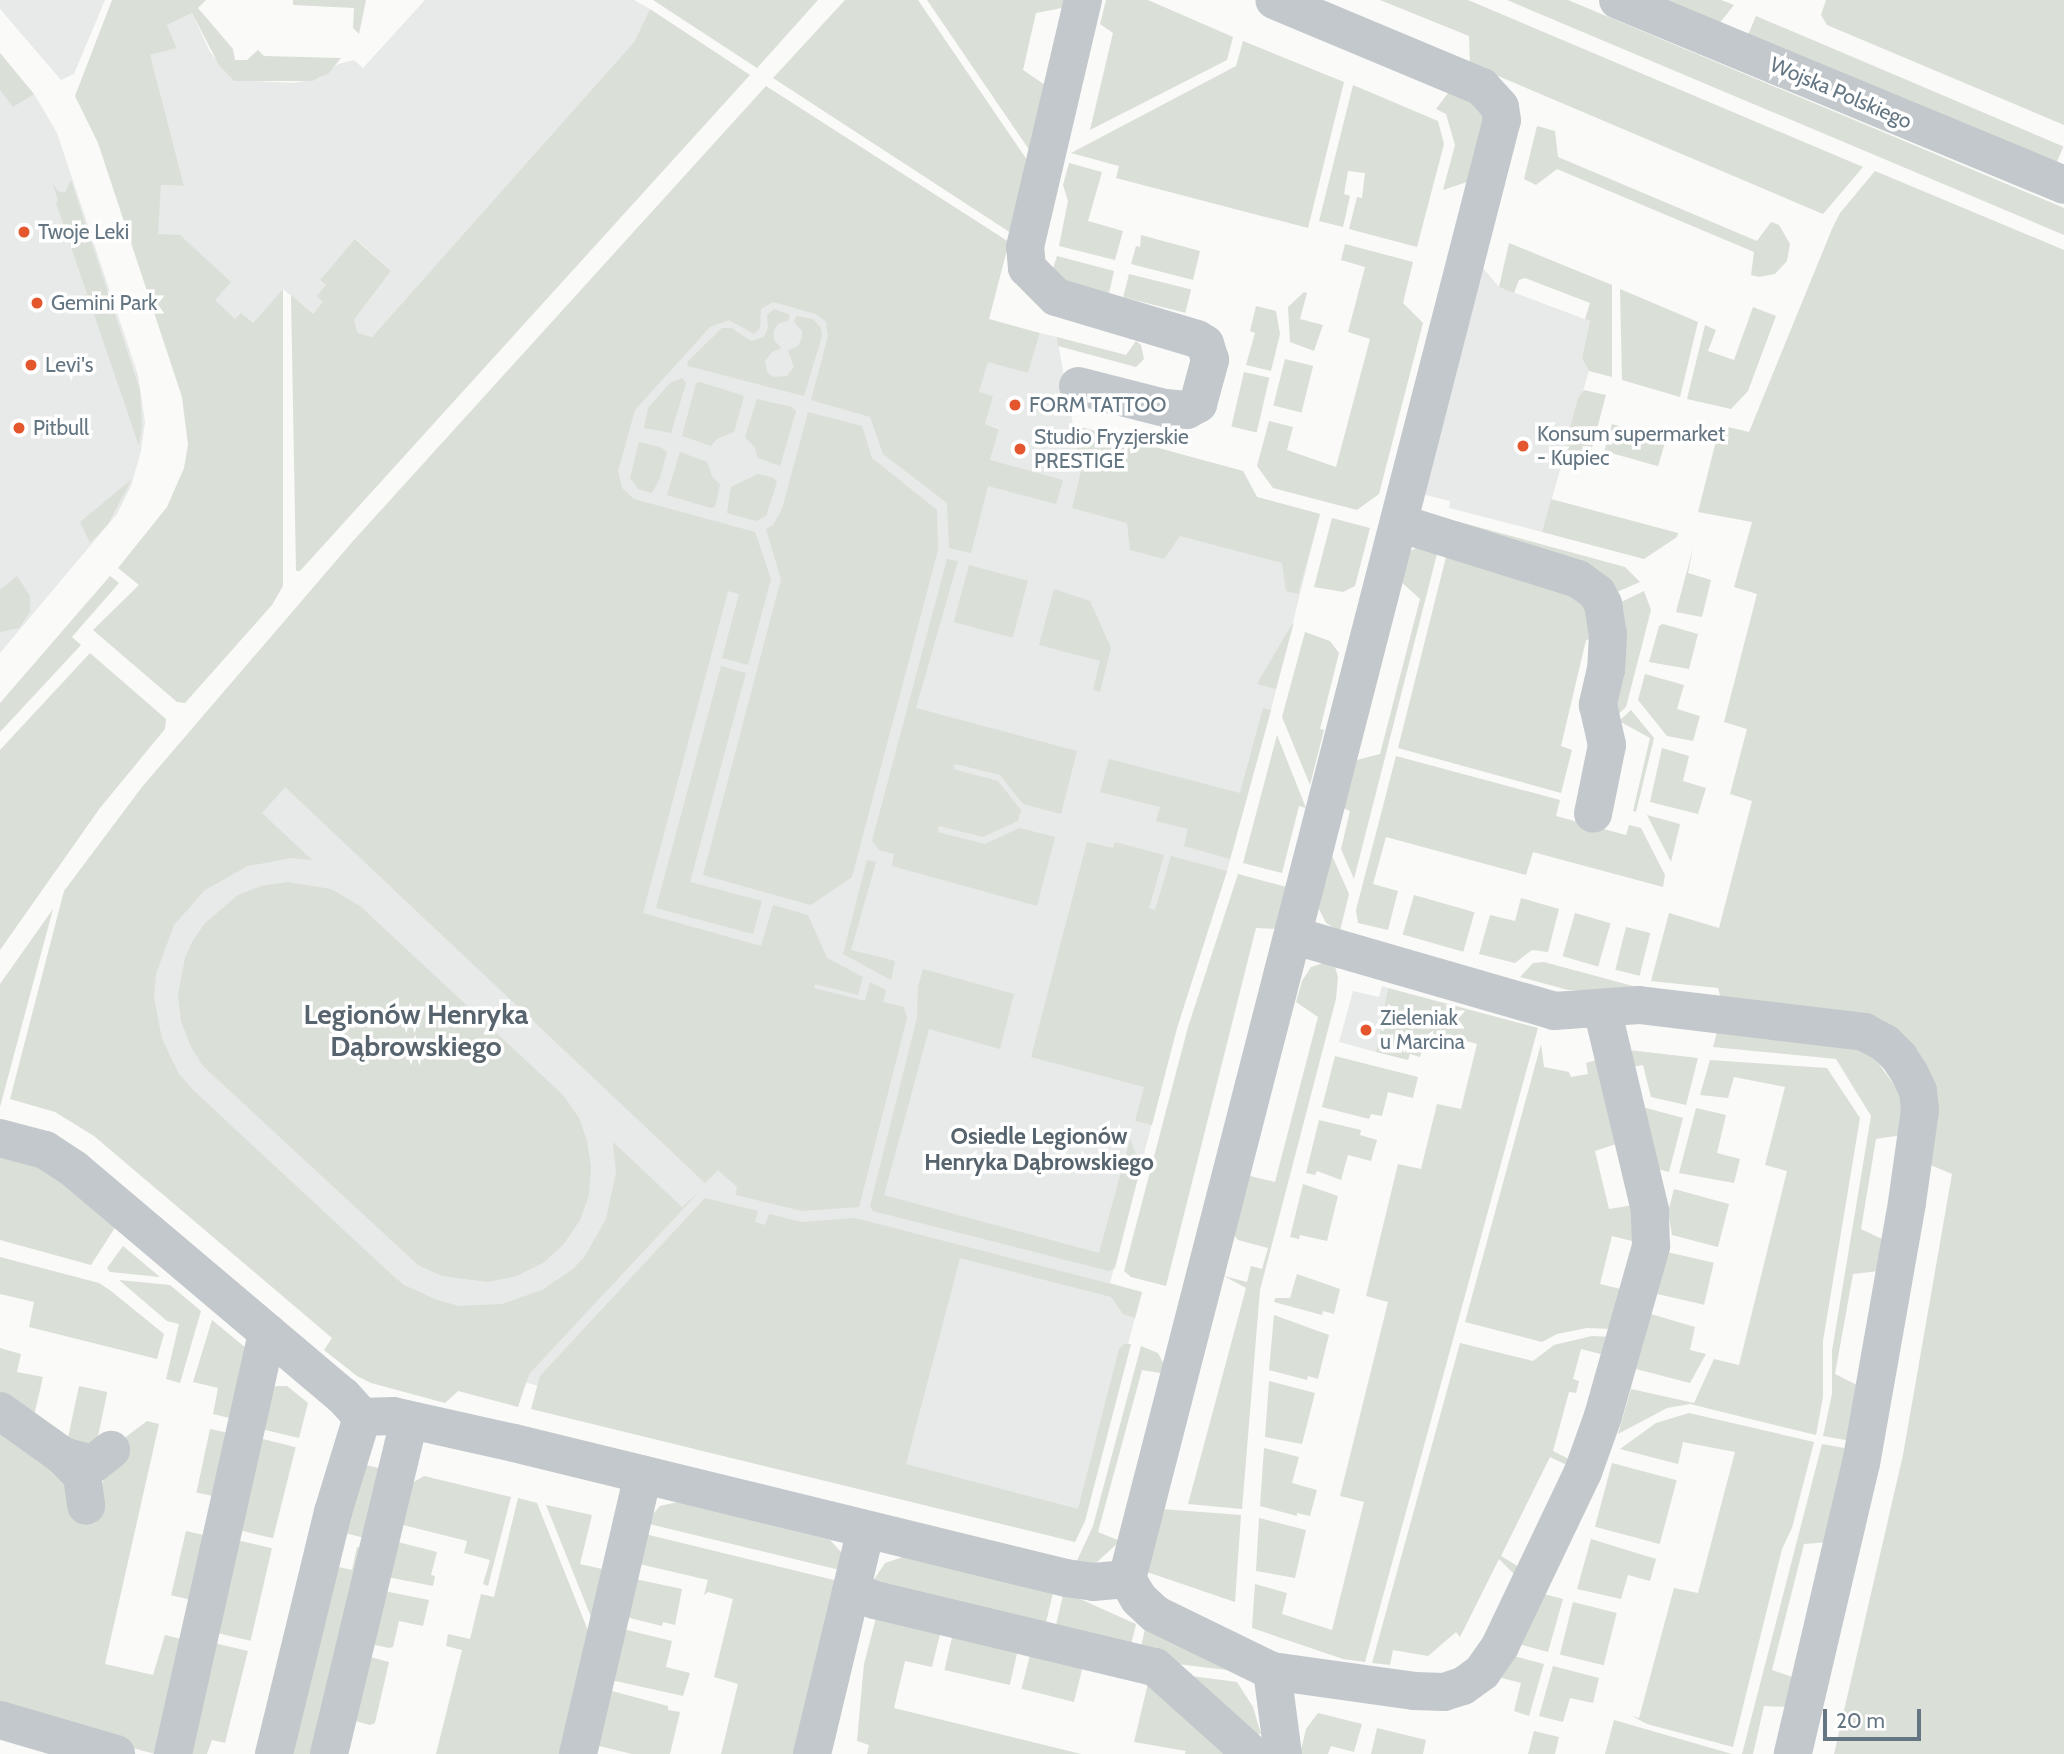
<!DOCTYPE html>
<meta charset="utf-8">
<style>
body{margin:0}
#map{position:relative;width:2064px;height:1754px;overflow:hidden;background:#fafaf8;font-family:Cabin,sans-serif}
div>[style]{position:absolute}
.built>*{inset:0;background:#e8e9e9}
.green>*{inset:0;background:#dadfd7;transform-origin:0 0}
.minor>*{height:38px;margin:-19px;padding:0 19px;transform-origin:19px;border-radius:19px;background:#c3c8cc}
.dots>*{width:19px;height:19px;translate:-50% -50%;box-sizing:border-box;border:4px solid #fff;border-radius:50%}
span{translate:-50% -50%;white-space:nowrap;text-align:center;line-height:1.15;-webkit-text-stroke:7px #fff;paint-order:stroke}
.street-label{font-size:21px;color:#657683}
.poi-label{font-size:21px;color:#657683}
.left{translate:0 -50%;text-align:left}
.neighbourhood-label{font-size:23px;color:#57646e;font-weight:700}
.district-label{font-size:28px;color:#57646e;font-weight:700}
.scale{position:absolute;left:1823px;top:1709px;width:98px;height:32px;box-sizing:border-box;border:4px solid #657683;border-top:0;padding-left:9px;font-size:21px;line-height:24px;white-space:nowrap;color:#657683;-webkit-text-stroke:5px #fff;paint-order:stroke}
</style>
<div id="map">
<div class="built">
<i style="clip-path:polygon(0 0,105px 0,74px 74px,61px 80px,0 9px)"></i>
<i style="clip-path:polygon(425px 0,634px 0,650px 9px,634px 42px,372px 337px,358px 333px,354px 320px,391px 271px,356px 239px,320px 280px,326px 285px,324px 302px,313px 314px,283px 289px,252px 324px,235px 319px,214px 300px,230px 281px,157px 234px,161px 185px,184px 186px,149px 55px,177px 47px,167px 25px,192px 13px,210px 52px,234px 80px,293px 83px,320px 78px,338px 64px,354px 60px,363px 68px)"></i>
<i style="clip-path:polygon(0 53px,36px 97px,57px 133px,138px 375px,145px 422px,141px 451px,131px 486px,117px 514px,0 653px)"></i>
<i style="clip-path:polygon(752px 267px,915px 309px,943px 454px,960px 475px,990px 460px,999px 428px,985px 424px,979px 392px,988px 361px,1028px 373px,1040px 333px,1057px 337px,1073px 425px,1243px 471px,1257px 497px,1320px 514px,1271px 710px,1227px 871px,1177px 1028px,1110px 1283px,1142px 1292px,1084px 1508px,1066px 1529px,505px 1377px,41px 1021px)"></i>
<i style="clip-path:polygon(1483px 268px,1499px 287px,1590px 321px,1582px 358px,1589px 371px,1542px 532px,1449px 508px,1450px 501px,1422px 494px)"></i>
<i style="clip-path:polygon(1382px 986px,1388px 988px,1376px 1052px,1339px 1042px,1353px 991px,1379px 997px)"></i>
</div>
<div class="green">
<i style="clip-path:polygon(112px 0,206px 0,198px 8px,233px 49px,235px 60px,247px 60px,258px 50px,264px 56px,341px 58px,329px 73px,312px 81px,234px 81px,219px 65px,192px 13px,167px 25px,177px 48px,150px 55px,184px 186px,161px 185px,158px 234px,180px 235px,231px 282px,215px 300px,235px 319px,241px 313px,253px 323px,283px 289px,283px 586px,272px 605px,185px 703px,177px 702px,93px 630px,139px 585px,118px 568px,167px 507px,184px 468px,188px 445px,182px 397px,98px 143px,75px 96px)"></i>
<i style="clip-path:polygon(293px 0,366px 0,359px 34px,353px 28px,354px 8px,293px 5px)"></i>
<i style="clip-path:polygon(653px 0,818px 0,757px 68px)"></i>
<i style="clip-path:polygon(845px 0,918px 0,1027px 160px,1011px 233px,773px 78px)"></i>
<i style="clip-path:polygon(927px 0,1064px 0,1062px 8px,1036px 13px,1023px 70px,1045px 85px,1030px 151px)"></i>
<i style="clip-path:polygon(1106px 0,1148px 0,1233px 37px,1227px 60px,1090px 130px,1113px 33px,1100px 24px)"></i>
<i style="clip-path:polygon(1380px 0,1468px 0,1863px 167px,1823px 214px,1470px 64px,1469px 36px)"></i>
<i style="clip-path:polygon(1507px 0,1568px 0,2064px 208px,2064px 235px)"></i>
<i style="clip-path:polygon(1659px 0,1721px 0,1734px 5px,1718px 25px)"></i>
<i style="clip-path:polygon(1826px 0,2064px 0,2064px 125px,1827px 25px,1821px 15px)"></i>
<i style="clip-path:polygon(650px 9px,750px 75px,300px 571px,296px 571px,291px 295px,313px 314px,323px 302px,317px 296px,326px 285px,320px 280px,355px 239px,391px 271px,354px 320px,358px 333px,372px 337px,634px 42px)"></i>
<i style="left:1756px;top:16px;width:334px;height:24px;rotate:23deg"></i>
<i style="clip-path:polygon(1243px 41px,1344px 82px,1308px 228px,1116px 178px,1119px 166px,1071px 153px,1236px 66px)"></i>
<i style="clip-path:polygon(0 53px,34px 94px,13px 107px,0 90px)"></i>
<i style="clip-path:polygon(1353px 85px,1438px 121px,1444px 144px,1417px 247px,1349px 229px,1357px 197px,1362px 198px,1365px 173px,1348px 171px,1344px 194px,1350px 196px,1343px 227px,1319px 221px)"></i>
<i style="clip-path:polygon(766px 86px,1009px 242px,989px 319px,1040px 333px,1028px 373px,988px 362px,979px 392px,993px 396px,985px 424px,999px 429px,990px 460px,1063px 480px,1056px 504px,988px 486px,971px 553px,949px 548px,947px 503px,883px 454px,870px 417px,811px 400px,828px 336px,826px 322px,816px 314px,773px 302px,761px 309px,760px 328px,754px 334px,729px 320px,710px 327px,635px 410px,618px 471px,622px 488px,634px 499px,755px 532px,771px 579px,748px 665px,722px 658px,739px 594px,728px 591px,643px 913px,761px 946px,773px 905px,808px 915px,827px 958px,863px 977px,858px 995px,815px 984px,814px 988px,865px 1001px,870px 982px,886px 990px,883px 1002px,904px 1007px,907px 1018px,859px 1207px,802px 1211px,736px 1195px,737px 1187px,718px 1170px,705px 1183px,285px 787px,262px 813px,312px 860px,291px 858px,248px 866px,205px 890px,174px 925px,156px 974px,154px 997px,162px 1039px,179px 1074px,193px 1090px,390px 1273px,404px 1285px,437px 1300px,459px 1306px,502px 1304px,542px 1290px,573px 1269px,585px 1256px,606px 1219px,616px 1173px,613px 1142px,682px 1207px,700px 1191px,529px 1374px,518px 1407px,458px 1391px,445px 1403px,371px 1383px,357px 1376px,324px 1350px,332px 1338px,94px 1136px,55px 1112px,10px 1099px,64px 891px,142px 787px,353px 541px)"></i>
<i style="clip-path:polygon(1452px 88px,1464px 93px,1483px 116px,1483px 128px,1470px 181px,1443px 190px,1455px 145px,1446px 114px,1436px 109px)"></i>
<i style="clip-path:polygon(1537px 126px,1555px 131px,1558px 157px,1757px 241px,1771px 222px,1779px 225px,1790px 244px,1787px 261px,1775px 274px,1759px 277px,1751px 275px,1754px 252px,1557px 169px,1536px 185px,1524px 179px)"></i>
<i style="clip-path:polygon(1069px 163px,1102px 172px,1088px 221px,1123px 231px,1115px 260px,1059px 246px,1068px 201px,1063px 185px)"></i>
<i style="clip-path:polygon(1875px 171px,2064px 250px,2064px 1754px,1834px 1754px,1903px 1455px,1952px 1174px,1928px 1164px,1920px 1067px,1721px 999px,1718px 988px,1651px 981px,1669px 913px,1719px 928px,1752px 801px,1730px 794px,1747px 729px,1724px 722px,1757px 594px,1734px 587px,1752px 522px,1698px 512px,1720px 425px,1749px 432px,1832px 229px,1840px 213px)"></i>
<i style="clip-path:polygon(71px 180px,140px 390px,142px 427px,139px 446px,56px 203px,58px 201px,53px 184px,58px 191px,65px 193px)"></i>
<i style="clip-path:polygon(1141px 235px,1200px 251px,1193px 280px,1131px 264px,1136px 246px,1140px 247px)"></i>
<i style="clip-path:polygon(1509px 243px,1612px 285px,1612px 377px,1589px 371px,1582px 358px,1590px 321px,1585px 319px,1590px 303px,1525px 278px,1519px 280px,1514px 293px,1499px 287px)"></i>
<i style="clip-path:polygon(1345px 244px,1413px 262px,1403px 303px,1423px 323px,1379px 494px,1357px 510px,1273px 488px,1257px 466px,1269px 421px,1293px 427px,1287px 450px,1336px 467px,1370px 339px,1348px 332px,1365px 267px,1341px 260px)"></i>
<i style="clip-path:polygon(1057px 256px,1114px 271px,1109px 293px,1063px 280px,1052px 272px)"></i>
<i style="left:1129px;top:274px;width:64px;height:24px;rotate:14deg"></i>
<i style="clip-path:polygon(1620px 289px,1698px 322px,1680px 397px,1622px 380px)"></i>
<i style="clip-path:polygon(1304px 292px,1307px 293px,1300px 319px,1323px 325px,1314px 351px,1290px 342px,1288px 307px)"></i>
<i style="clip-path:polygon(1256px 306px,1276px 311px,1280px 334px,1271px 371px,1246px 365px,1255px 333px,1250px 331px)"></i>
<i style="clip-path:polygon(1753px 307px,1776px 316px,1748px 391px,1731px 409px,1687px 399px,1705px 325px,1716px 330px,1708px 351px,1734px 360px)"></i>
<i style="clip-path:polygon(774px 309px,790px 315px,788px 321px,779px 323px,774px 330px,774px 340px,781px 348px,772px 352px,765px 361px,767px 372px,774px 377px,787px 376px,794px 367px,788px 350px,798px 346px,802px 338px,802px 331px,794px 322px,796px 316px,813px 319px,821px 328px,822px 336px,804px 396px,688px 366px,687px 362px,722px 328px,731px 328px,751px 341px,764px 337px,768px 328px,767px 315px)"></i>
<i style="clip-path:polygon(1057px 337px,1126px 355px,1136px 341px,1141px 345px,1144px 359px,1136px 367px,1058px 346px)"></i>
<i style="left:1285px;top:359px;width:29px;height:48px;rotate:14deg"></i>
<i style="left:1244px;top:372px;width:26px;height:56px;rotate:13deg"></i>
<i style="clip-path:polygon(682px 378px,686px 383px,671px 433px,644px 428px,648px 408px,670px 383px)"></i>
<i style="clip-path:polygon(700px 382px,744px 396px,734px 432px,717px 439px,711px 446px,682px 436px,696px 383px)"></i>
<i style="clip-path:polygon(1584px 390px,1606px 395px,1589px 459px,1564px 452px,1578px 398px)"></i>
<i style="clip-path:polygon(757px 399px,792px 407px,796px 411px,780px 466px,758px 458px,755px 448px,745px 437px)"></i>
<i style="clip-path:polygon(808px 412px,862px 426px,872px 458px,937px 510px,938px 550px,852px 877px,811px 905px,703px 875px,781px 579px,766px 529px,773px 525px,782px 509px)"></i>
<i style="left:1612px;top:424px;width:56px;height:28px;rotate:16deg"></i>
<i style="clip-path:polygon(1073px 425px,1243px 471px,1257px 497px,1320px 514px,1298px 594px,1286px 591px,1282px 563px,1180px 536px,1164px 559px,1130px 550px,1127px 523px,1072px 508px,1081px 471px)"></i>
<i style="clip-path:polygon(639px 442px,660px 447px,667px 452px,660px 478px,652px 493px,638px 489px,630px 478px)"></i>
<i style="clip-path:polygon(680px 452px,707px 462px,712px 476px,720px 485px,715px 507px,711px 508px,667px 495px)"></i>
<i style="clip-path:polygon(758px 474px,774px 478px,777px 482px,766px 516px,756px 521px,727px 513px,731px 487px)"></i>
<i style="clip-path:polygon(132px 479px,108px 524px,90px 543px,80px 522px)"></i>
<i style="clip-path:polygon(1551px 499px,1678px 533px,1677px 537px,1644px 559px,1542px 532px)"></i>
<i style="clip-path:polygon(1332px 518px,1370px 528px,1355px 586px,1343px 592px,1314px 587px)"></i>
<i style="clip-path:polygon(1456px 521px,1625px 567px,1640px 582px,1610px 595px)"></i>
<i style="clip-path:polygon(1428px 543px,1439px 546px,1354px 879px,1341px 849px,1350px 811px,1341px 807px,1353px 761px,1380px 754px,1420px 599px,1399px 580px,1407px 552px)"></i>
<i style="clip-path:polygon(1693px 548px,1688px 573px,1711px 580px,1702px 617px,1676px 612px)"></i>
<i style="clip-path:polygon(1446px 557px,1588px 601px,1597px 637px,1586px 640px,1561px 746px,1572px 750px,1561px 793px,1398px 748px)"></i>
<i style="clip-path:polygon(947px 559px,958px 561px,916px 708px,1077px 751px,1061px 814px,1023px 804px,1000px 775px,955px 764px,953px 769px,998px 781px,1021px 810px,1018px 821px,983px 837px,939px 826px,938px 832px,985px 844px,1019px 828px,1055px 837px,1037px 906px,892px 866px,894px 854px,879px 850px,872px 841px)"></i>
<i style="left:969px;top:565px;width:61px;height:59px;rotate:15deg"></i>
<i style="clip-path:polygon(17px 576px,30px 596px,30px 612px,19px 628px,0 632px,0 590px)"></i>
<i style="clip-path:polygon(110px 576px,119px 583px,72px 637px,81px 645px,0 732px,0 703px)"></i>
<i style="clip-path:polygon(1054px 589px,1090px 601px,1111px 648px,1100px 692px,1093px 690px,1100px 661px,1039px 645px)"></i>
<i style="clip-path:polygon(1644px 591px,1651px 610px,1626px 707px,1615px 717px,1615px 605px)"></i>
<i style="clip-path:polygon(1294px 622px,1276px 689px,1257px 684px,1289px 629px)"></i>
<i style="clip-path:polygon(1663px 624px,1698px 634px,1689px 669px,1649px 662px,1659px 626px)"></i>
<i style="clip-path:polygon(1305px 632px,1330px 641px,1339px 653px,1320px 729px,1324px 730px,1310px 785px,1282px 717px)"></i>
<i style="clip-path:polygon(90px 653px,166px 719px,165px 729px,100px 808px,0 950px,0 750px)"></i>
<i style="clip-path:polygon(721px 666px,746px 673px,690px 882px,762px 901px,753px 934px,656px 908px)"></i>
<i style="clip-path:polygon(1645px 674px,1684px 685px,1677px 709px,1700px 716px,1693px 741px,1667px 736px,1638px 700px)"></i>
<i style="clip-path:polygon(1263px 708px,1271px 710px,1230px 859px,1184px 846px,1188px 829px,1156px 821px,1160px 807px,1100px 792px,1109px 759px,1240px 793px)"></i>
<i style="clip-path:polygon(1631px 710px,1654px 738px,1636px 812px,1633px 811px,1650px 738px,1619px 721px)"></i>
<i style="clip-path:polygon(1277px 735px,1306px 808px,1299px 806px,1282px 873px,1243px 863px)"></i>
<i style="clip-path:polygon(1662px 748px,1689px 756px,1683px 781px,1706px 788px,1698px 814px,1650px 802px)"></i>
<i style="clip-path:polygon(1396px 756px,1560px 800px,1556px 816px,1626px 835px,1629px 825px,1641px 828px,1665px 875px,1663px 887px,1533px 852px,1526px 875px,1386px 837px,1373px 884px,1398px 891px,1388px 930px,1358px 923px,1356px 910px)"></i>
<i style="clip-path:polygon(1647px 815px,1680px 824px,1671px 862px)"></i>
<i style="clip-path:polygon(1087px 842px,1113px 848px,1115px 842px,1164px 855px,1149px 908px,1155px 910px,1171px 856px,1227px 871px,1177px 1028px,1152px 1125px,1135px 1121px,1144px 1087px,1031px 1057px)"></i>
<i style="clip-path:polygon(1330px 851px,1349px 894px,1340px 931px,1326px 923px,1319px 909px)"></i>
<i style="clip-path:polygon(867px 860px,876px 862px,851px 950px,895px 961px,891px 980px,843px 954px)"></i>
<i style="clip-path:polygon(1238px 874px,1290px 888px,1279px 929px,1256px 928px,1166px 1286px,1131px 1277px,1124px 1271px,1188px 1027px)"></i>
<i style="clip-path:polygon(287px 882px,331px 889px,360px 906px,563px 1095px,579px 1118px,587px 1141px,591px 1167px,589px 1195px,580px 1220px,563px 1245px,543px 1263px,516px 1276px,488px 1282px,442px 1276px,418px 1265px,203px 1066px,191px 1047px,181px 1021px,178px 995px,185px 958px,192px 942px,205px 923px,238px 895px,261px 886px)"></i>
<i style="left:1414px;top:895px;width:63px;height:41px;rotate:16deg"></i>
<i style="clip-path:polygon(1521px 898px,1559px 909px,1548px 952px,1532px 950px,1515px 963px,1479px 954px,1490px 915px,1515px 921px)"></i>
<i style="clip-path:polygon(53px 909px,0 1107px,0 984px)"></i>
<i style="left:1575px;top:913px;width:37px;height:45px;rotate:16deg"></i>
<i style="left:1626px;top:927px;width:25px;height:44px;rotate:14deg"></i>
<i style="clip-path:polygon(1333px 960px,1338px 977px,1336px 999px,1260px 1290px,1242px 1509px,1188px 1504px,1246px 1288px,1224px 1276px,1247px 1282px,1251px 1266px,1262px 1269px,1268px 1248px,1238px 1240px,1234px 1235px,1250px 1176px,1275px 1182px,1318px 1017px,1296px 1002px,1302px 981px,1311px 967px)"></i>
<i style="clip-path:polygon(1544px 962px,1633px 986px,1633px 990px,1568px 990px,1520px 977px,1533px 963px)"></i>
<i style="clip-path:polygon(923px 969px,1014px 994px,1000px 1049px,929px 1029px,884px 1195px,1099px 1253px,1130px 1139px,1141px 1166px,1115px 1268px,1109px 1271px,873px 1211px,870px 1206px,917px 1018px,918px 987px)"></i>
<i style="clip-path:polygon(1388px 988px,1538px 1028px,1365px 1662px,1343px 1659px,1252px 1628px,1255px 1584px,1287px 1593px,1282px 1614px,1332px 1630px,1364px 1502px,1340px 1496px,1388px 1302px,1366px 1296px,1398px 1164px,1421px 1169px,1437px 1104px,1461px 1109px,1477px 1044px,1453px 1037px,1452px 1042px,1426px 1035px,1420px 1057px,1410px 1054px,1408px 1060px,1376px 1052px)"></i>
<i style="clip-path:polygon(1718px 1028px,1851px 1045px,1875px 1059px,1898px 1090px,1902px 1105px,1902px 1135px,1876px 1139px,1861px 1229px,1884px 1240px,1879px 1271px,1853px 1274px,1835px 1374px,1859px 1386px,1851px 1441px,1823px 1436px,1832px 1394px,1832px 1351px,1871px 1116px,1836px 1059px,1713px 1047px)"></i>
<i style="clip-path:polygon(1541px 1044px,1544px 1067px,1569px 1072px,1571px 1077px,1588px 1074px,1586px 1063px,1596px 1060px,1619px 1143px,1595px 1151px,1609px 1209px,1634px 1205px,1636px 1242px,1612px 1236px,1600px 1284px,1625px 1290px,1614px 1329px,1587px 1328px,1557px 1334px,1542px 1342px,1465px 1322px)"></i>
<i style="clip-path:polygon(1620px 1049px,1698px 1058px,1686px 1105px,1651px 1097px,1643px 1065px,1626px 1068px)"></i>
<i style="clip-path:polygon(1335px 1056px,1418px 1077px,1413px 1098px,1388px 1092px,1382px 1116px,1371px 1114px,1369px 1119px,1322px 1107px)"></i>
<i style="clip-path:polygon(1710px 1060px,1827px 1068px,1860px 1118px,1823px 1341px,1823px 1397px,1816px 1435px,1690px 1404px,1667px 1408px,1618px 1434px,1631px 1389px,1694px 1403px,1714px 1359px,1739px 1365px,1787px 1171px,1765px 1165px,1785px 1087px,1734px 1077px,1728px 1098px,1700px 1095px)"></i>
<i style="clip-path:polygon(1635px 1105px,1683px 1118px,1669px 1172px,1650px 1167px)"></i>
<i style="clip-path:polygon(1696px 1108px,1726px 1115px,1717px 1153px,1740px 1159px,1734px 1183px,1679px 1173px)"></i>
<i style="clip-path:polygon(1319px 1120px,1361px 1130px,1360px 1135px,1377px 1140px,1371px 1161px,1348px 1155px,1341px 1180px,1317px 1171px,1315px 1175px,1306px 1173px)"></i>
<i style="clip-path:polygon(0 1153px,51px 1173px,116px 1226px,91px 1265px,0 1240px)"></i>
<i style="clip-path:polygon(1303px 1184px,1338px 1196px,1327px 1241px,1300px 1235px,1299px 1239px,1290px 1237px)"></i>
<i style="clip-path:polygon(1674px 1189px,1729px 1204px,1718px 1247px,1672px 1235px,1668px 1212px)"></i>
<i style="clip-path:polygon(705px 1198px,758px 1211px,755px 1222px,765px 1225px,769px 1214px,802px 1222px,855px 1218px,1142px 1292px,1135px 1318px,1123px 1314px,1111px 1297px,960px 1258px,906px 1464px,1078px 1509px,1119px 1349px,1124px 1344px,1131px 1344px,1085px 1521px,1075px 1542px,531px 1409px,540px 1376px)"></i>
<i style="clip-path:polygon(123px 1246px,160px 1277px,110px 1272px,107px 1268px)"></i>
<i style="left:1667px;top:1252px;width:48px;height:43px;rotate:13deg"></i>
<i style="clip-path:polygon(0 1257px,99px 1283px,111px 1291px,164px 1334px,157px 1359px,29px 1327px,34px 1302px,0 1294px)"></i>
<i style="clip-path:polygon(1297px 1274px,1340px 1289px,1334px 1314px,1323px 1311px,1322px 1315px,1274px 1302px,1275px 1298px,1290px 1298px)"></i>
<i style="clip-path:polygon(119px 1280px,170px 1285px,201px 1311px,180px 1383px,166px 1379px,179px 1324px,167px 1321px)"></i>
<i style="clip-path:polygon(1651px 1314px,1695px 1327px,1690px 1350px,1706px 1354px,1690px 1383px,1636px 1369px)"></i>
<i style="clip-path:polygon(1274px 1315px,1329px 1335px,1318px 1379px,1308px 1376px,1307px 1380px,1269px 1370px)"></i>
<i style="clip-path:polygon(212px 1320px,252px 1353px,238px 1420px,213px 1414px,218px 1388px,193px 1382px)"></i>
<i style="clip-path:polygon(1592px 1336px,1613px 1337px,1608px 1356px,1581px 1349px,1573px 1379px,1579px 1381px,1576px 1393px,1569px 1392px,1553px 1451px,1577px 1463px,1575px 1469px,1550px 1457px,1501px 1556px,1524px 1570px,1520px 1580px,1499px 1559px,1460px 1637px,1456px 1632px,1428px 1656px,1393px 1650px,1390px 1665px,1372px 1663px,1460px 1343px,1533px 1361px,1554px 1345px)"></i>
<i style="clip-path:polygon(1141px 1346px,1158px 1353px,1166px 1368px,1166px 1371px,1160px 1373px,1142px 1370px,1098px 1532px,1120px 1541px,1096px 1563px,1075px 1565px,1093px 1526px)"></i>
<i style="clip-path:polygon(0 1348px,21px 1354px,17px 1372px,43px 1377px,33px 1420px,0 1395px)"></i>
<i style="clip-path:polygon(1269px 1381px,1315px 1393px,1302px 1444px,1265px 1437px)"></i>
<i style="left:79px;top:1386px;width:29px;height:64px;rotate:12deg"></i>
<i style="clip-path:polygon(277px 1386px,287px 1386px,308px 1403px,299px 1438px,257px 1428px,266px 1390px)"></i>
<i style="clip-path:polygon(1689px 1413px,1814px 1442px,1792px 1528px,1782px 1549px,1733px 1747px,1647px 1724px,1632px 1716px,1639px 1718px,1674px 1588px,1698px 1593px,1735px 1452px,1683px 1442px,1678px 1464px,1620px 1449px,1656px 1423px)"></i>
<i style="clip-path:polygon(147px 1421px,159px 1424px,105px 1664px,153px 1675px,165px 1635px,189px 1641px,155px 1754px,0 1712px,0 1424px,59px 1466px,75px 1519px,95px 1523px,100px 1489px,119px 1442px)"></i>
<i style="left:210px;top:1429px;width:25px;height:65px;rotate:12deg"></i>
<i style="left:255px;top:1437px;width:42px;height:94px;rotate:14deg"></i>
<i style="clip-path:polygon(1822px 1444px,1850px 1449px,1829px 1542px,1804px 1544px,1772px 1670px,1795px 1678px,1788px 1707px,1764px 1706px,1753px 1754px,1742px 1754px)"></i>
<i style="clip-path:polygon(1264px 1448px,1299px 1457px,1292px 1483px,1317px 1490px,1310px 1516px,1297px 1513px,1297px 1516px,1260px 1506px)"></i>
<i style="left:1612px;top:1463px;width:67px;height:66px;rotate:15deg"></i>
<i style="left:362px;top:1464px;width:25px;height:71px;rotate:14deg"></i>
<i style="clip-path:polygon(424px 1476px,511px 1497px,488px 1586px,483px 1584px,490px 1560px,464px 1553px,467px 1541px,395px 1523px,405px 1487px)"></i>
<i style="clip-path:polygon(518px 1498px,537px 1503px,593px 1643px,567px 1754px,436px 1754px,462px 1650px,446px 1646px,448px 1634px,470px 1639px,481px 1594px,494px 1597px)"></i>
<i style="clip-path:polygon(678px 1502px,830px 1540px,842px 1553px,844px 1571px,645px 1523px,660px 1506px)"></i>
<i style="clip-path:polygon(546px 1505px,592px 1515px,580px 1564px,611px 1571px,597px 1632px)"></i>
<i style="clip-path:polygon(1162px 1509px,1241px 1515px,1235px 1602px,1147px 1572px)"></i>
<i style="clip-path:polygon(1259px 1518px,1306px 1530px,1295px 1578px,1256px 1571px)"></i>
<i style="left:186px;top:1531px;width:27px;height:66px;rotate:13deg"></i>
<i style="clip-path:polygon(645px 1534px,842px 1582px,801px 1754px,721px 1754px,738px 1684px,714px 1677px,733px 1599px,708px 1592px,704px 1595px,708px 1580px,639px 1564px)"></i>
<i style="left:232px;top:1539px;width:41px;height:95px;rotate:13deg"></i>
<i style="clip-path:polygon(1591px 1539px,1656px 1559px,1650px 1581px,1628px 1575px,1621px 1599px,1577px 1589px)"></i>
<i style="clip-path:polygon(390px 1540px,437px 1552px,431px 1575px,435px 1576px,433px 1586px,382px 1576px)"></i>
<i style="clip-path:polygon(357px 1547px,367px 1550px,318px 1754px,290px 1754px,334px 1566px,352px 1570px)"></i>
<i style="clip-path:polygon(903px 1557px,1053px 1593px,1044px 1631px,873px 1581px,885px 1563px)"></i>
<i style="clip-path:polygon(635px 1579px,682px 1589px,675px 1625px,663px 1622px,662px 1626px,626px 1617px)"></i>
<i style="clip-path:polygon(379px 1590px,429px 1600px,423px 1626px,399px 1621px,393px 1647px,389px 1648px,366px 1643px)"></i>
<i style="clip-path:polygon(1540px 1593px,1563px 1599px,1548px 1652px,1515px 1643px)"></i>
<i style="clip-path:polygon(1063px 1595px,1080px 1599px,1136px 1624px,1129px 1653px,1054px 1634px)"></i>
<i style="left:1573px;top:1602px;width:45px;height:54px;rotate:14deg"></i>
<i style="clip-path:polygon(877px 1614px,941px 1630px,932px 1667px,905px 1661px,894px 1708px,1081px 1754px,867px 1754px,869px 1745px,857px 1741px,864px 1664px)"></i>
<i style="clip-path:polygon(623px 1629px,672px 1641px,666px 1667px,690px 1673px,683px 1696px,611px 1680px)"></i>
<i style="clip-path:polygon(1145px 1629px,1227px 1670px,1169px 1663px,1139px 1655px)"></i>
<i style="left:953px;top:1633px;width:67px;height:38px;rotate:13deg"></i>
<i style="clip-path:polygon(210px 1642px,248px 1651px,225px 1743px,212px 1740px,207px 1754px,185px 1754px)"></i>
<i style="left:1031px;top:1651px;width:54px;height:39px;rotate:14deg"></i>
<i style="clip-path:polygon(363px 1655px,389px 1662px,375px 1723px,370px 1725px,348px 1719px)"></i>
<i style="clip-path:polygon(1510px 1655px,1544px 1664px,1529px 1716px,1514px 1711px,1521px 1683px,1498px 1677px)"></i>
<i style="clip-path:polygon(1553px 1666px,1599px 1678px,1593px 1703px,1570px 1698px,1563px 1722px,1539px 1716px)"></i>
<i style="clip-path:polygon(1183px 1675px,1237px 1682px,1253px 1707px,1261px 1734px,1245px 1733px)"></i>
<i style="clip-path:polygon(1149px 1679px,1240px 1754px,1185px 1754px,1186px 1751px,1134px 1742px)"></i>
<i style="clip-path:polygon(608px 1690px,668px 1706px,668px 1710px,680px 1712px,670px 1754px,632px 1754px,595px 1745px)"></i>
<i style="clip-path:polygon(1318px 1713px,1362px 1724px,1354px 1752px,1331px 1746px,1328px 1754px,1300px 1754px,1306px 1729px)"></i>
<i style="clip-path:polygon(1614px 1720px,1732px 1754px,1605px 1754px)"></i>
<i style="clip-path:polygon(1377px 1728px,1426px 1740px,1423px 1754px,1371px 1754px)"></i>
<i style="clip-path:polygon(1534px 1731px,1559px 1737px,1555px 1754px,1528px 1754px)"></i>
</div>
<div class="minor">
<i style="left:1618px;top:0;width:483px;rotate:22.5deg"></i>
<i style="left:1078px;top:386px;width:90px;rotate:14.2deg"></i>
<i style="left:1165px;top:408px;width:22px;rotate:5deg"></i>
<i style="left:1187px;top:410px;width:13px;rotate:-29deg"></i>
<i style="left:1198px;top:404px;width:46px;rotate:-74.7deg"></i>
<i style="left:1210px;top:360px;width:17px;rotate:-107deg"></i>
<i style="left:1205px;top:344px;width:9px;rotate:-148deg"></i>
<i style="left:1197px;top:339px;width:147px;rotate:-163.4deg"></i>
<i style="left:1056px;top:297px;width:41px;rotate:-135deg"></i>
<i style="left:1027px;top:268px;width:21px;rotate:-95deg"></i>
<i style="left:1025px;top:247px;width:254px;rotate:-76.8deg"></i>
<i style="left:1399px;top:523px;width:188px;rotate:17.4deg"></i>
<i style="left:1578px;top:579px;width:24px;rotate:36deg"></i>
<i style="left:1597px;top:593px;width:13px;rotate:61deg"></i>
<i style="left:1603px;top:604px;width:30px;rotate:81deg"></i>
<i style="left:1608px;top:634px;width:35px;rotate:93deg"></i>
<i style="left:1606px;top:669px;width:37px;rotate:103deg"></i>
<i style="left:1598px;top:705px;width:41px;rotate:77.3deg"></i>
<i style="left:1607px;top:745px;width:70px;rotate:101.5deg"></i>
<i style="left:1295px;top:936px;width:270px;rotate:16.1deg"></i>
<i style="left:1554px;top:1011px;width:85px;rotate:-4deg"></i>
<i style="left:1639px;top:1005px;width:227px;rotate:6.8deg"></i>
<i style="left:1864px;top:1032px;width:24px;rotate:28deg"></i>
<i style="left:1885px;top:1043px;width:20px;rotate:45deg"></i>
<i style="left:1899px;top:1057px;width:20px;rotate:57deg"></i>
<i style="left:1910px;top:1074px;width:19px;rotate:65deg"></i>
<i style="left:1918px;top:1091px;width:19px;rotate:84deg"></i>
<i style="left:1920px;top:1110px;width:94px;rotate:98deg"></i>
<i style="left:1907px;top:1203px;width:264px;rotate:100deg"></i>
<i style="left:1861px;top:1463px;width:299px;rotate:103.2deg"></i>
<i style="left:0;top:1138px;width:47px;rotate:14.9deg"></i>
<i style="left:45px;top:1150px;width:35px;rotate:33deg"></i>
<i style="left:74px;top:1169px;width:352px;rotate:40.2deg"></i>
<i style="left:343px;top:1396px;width:28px;rotate:48deg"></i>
<i style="left:0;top:1411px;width:77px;rotate:35.5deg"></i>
<i style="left:63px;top:1456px;width:28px;rotate:46deg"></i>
<i style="left:82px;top:1476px;width:30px;rotate:82deg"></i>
<i style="left:63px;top:1456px;width:31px;rotate:15deg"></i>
<i style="left:93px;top:1464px;width:23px;rotate:-38deg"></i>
<i style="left:1127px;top:1579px;width:1506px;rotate:-75.59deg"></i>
<i style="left:1502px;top:120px;width:13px;rotate:-99deg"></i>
<i style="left:1500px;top:107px;width:27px;rotate:-132deg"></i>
<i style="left:1482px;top:87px;width:225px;rotate:-157.3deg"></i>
<i style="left:851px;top:1591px;width:26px;rotate:21deg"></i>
<i style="left:875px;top:1600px;width:288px;rotate:13.5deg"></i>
<i style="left:1155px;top:1667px;width:130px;rotate:41.9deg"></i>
<i style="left:1272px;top:1671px;width:84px;rotate:82.5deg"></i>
<i style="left:0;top:1720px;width:121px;rotate:16.3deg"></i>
<i style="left:173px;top:1754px;width:432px;rotate:-77.4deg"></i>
<i style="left:274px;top:1754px;width:249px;rotate:-76.3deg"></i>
<i style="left:333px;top:1512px;width:99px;rotate:-73deg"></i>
<i style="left:362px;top:1417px;width:31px;rotate:-2deg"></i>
<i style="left:393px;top:1416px;width:124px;rotate:12.6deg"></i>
<i style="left:514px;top:1443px;width:568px;rotate:13.74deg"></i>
<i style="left:1066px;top:1578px;width:27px;rotate:8deg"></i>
<i style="left:1093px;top:1582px;width:34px;rotate:-5deg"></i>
<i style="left:1127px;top:1579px;width:23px;rotate:59deg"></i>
<i style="left:1139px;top:1599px;width:22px;rotate:43deg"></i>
<i style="left:1155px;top:1614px;width:130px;rotate:26deg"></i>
<i style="left:1272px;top:1671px;width:143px;rotate:8deg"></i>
<i style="left:1414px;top:1691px;width:30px;rotate:2deg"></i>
<i style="left:1444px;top:1692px;width:20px;rotate:-18deg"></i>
<i style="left:1463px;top:1686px;width:24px;rotate:-36deg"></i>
<i style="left:1482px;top:1672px;width:32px;rotate:-55deg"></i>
<i style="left:1500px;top:1646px;width:193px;rotate:-64.5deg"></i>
<i style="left:1583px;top:1472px;width:59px;rotate:-70.3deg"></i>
<i style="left:1603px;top:1416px;width:177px;rotate:-74.2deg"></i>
<i style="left:1651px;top:1246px;width:36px;rotate:-92deg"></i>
<i style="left:1650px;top:1210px;width:208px;rotate:-103.4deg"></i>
<i style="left:329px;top:1754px;width:343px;rotate:-76.5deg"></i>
<i style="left:578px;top:1754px;width:287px;rotate:-76.9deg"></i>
<i style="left:812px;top:1754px;width:231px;rotate:-76.5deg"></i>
</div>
<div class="dots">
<i style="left:24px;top:232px;background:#e4572e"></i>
<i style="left:37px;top:303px;background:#e4572e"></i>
<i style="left:31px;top:365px;background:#e4572e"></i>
<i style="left:1015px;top:405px;background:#e4572e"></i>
<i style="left:19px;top:428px;background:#e4572e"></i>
<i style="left:1523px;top:446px;background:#e4572e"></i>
<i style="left:1020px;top:449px;background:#e4572e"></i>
<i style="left:1366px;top:1030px;background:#e4572e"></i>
</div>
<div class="street-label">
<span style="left:1841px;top:93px;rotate:23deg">Wojska Polskiego</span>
</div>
<div class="poi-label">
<span class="left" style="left:38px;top:232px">Twoje Leki</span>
<span class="left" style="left:51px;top:303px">Gemini Park</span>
<span class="left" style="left:45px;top:365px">Levi's</span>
<span class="left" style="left:1029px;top:405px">FORM TATTOO</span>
<span class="left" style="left:33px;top:428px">Pitbull</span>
<span class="left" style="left:1537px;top:446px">Konsum supermarket<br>- Kupiec</span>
<span class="left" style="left:1034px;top:449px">Studio Fryzjerskie<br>PRESTIGE</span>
<span class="left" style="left:1380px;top:1030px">Zieleniak<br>u Marcina</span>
</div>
<div class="neighbourhood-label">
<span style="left:1039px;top:1149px">Osiedle Legionów<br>Henryka Dąbrowskiego</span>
</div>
<div class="district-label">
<span style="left:416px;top:1030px">Legionów Henryka<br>Dąbrowskiego</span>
</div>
<div class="scale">20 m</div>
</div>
